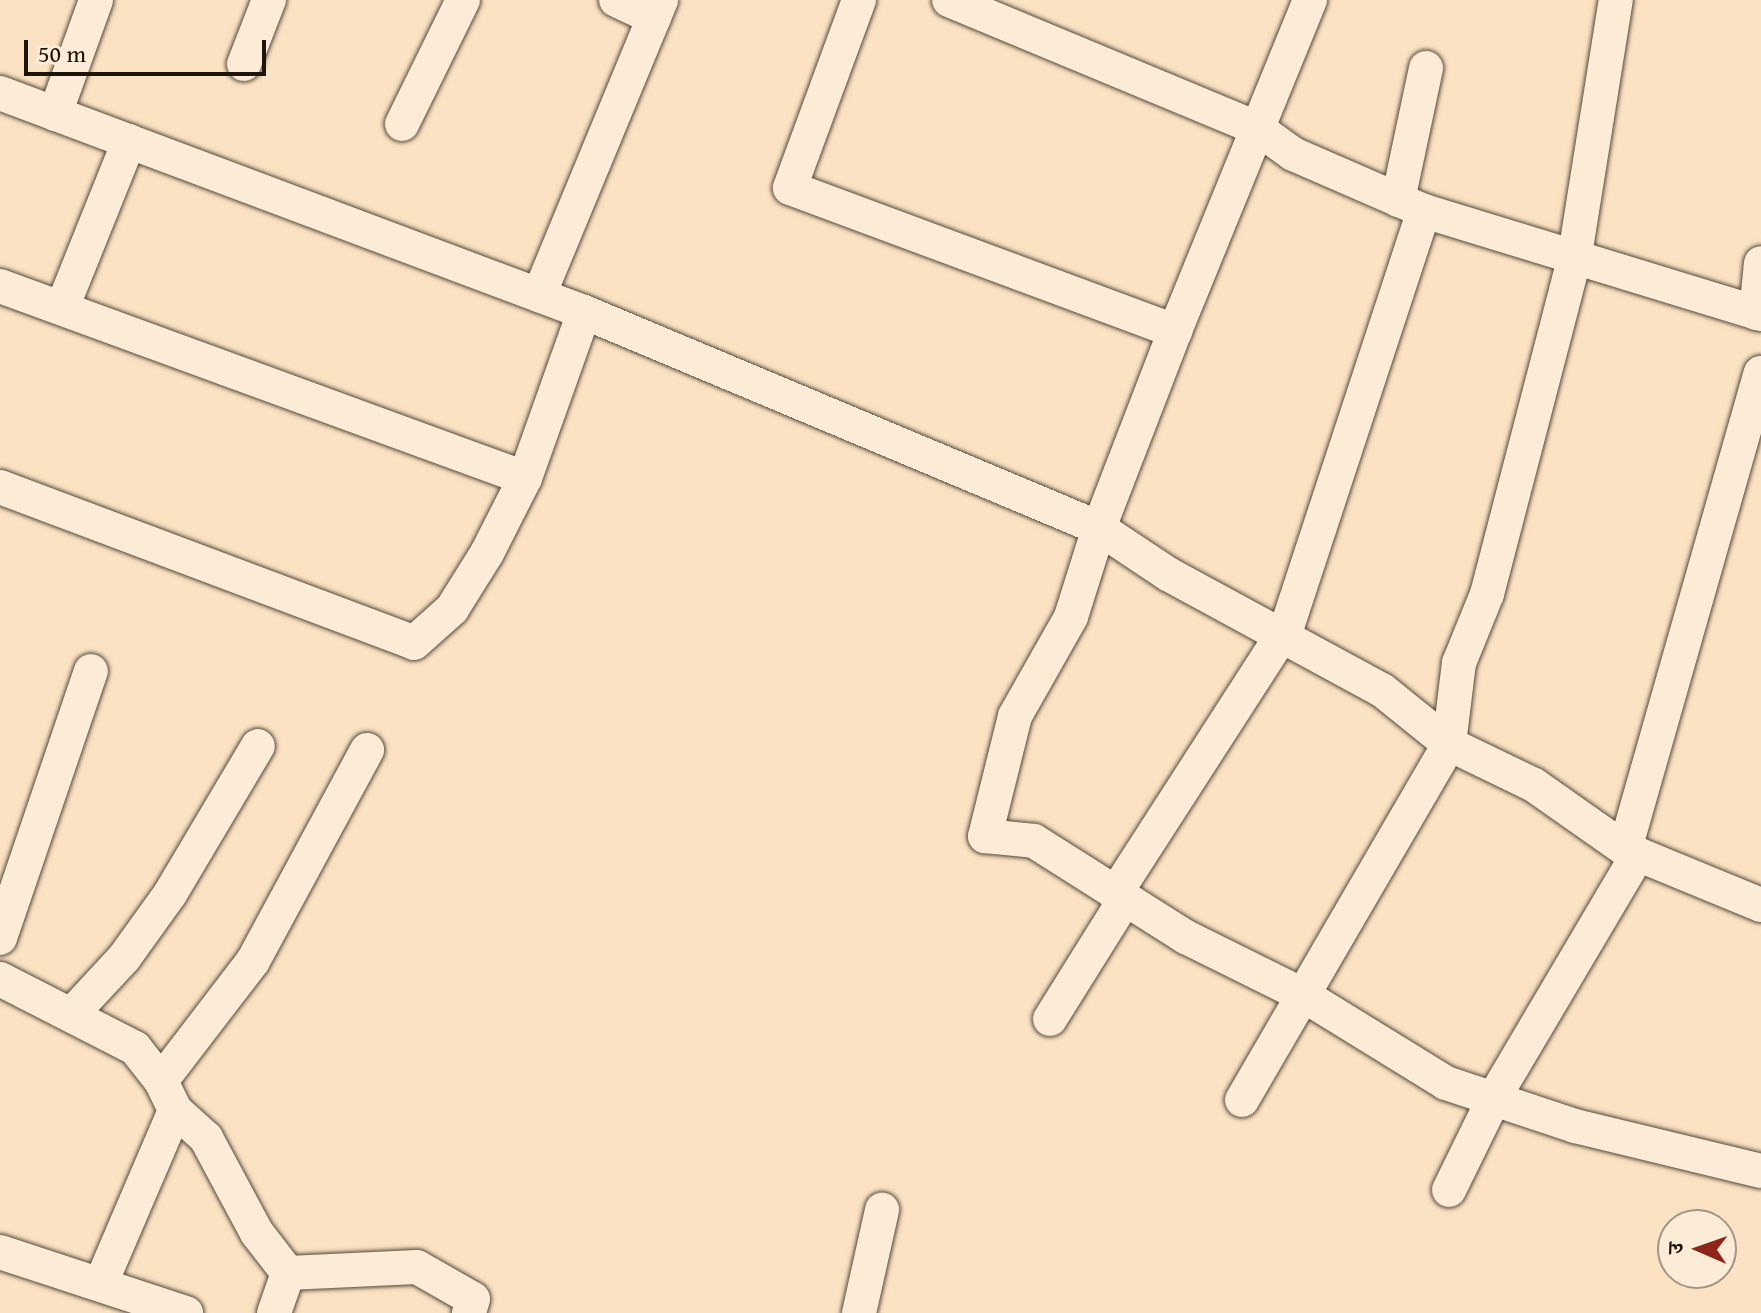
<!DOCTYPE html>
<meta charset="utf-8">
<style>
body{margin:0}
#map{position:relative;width:1761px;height:1313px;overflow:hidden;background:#fae2c2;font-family:"Gentium Book Plus","Noto Serif Devanagari",serif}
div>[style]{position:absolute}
.roads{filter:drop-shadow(0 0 2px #54483a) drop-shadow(0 0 2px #54483a)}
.minor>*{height:34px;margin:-17px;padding:0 17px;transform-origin:17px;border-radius:17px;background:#fcecd7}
span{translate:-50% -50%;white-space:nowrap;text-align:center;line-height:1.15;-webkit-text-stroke:8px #fcecd7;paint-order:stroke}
.north{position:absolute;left:1657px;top:1209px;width:80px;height:80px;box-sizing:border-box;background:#fcecd7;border:2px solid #a39686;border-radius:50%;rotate:272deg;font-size:22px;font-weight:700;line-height:32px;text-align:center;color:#1d150c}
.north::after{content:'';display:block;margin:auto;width:28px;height:36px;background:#8f2418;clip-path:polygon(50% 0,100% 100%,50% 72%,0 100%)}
.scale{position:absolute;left:24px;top:40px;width:242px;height:36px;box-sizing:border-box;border:4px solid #1d150c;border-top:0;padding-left:10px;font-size:24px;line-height:28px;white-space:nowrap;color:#1d150c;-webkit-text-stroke:6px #fcecd7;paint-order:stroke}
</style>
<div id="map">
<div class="roads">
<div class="minor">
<i style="left:616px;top:0;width:42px;rotate:25.3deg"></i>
<i style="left:859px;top:0;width:200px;rotate:110.2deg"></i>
<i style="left:790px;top:188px;width:411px;rotate:20.4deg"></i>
<i style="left:949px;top:0;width:334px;rotate:22.6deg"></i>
<i style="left:1257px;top:128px;width:44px;rotate:35.8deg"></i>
<i style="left:1293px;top:154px;width:143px;rotate:23.5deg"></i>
<i style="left:1424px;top:211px;width:352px;rotate:17deg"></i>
<i style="left:1310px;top:0;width:357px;rotate:112.2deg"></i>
<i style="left:1175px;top:331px;width:211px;rotate:111.1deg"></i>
<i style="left:1099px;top:528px;width:93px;rotate:107.5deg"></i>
<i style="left:1071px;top:617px;width:114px;rotate:119.5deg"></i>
<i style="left:1015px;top:716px;width:124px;rotate:104deg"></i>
<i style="left:985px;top:836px;width:49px;rotate:5.8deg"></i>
<i style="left:1034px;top:841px;width:180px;rotate:32.3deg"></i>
<i style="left:1186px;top:937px;width:131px;rotate:26.4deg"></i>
<i style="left:1303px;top:995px;width:168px;rotate:31.6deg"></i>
<i style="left:1446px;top:1083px;width:136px;rotate:18.4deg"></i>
<i style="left:1575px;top:1126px;width:191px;rotate:13.6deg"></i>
<i style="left:244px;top:64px;width:69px;rotate:-68.7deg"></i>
<i style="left:0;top:93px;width:624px;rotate:20.56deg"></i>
<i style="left:584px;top:312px;width:558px;rotate:22.75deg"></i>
<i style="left:1099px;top:528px;width:83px;rotate:33.7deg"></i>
<i style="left:1168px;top:574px;width:243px;rotate:28.5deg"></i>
<i style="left:1382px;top:690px;width:86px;rotate:38.9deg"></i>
<i style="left:1449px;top:744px;width:94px;rotate:25.8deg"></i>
<i style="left:1534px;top:785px;width:111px;rotate:35.1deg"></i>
<i style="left:1625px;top:849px;width:147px;rotate:22.4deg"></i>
<i style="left:55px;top:114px;width:121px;rotate:-70.2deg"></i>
<i style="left:402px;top:124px;width:138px;rotate:-63.8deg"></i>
<i style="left:1398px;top:200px;width:135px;rotate:-78deg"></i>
<i style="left:0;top:286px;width:559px;rotate:20.09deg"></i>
<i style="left:539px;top:295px;width:319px;rotate:-67.5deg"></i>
<i style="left:62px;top:308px;width:180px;rotate:-68.1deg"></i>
<i style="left:1756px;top:313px;width:50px;rotate:-84.3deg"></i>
<i style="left:0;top:487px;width:442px;rotate:20.6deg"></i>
<i style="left:414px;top:643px;width:51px;rotate:-41.8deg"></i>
<i style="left:452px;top:609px;width:66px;rotate:-58deg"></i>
<i style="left:487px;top:553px;width:84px;rotate:-63.1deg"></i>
<i style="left:525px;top:478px;width:176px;rotate:-70.4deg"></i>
<i style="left:1625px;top:849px;width:495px;rotate:-74.1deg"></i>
<i style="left:1115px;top:894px;width:318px;rotate:-57.2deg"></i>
<i style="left:1287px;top:627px;width:438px;rotate:-71.8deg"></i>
<i style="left:0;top:938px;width:282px;rotate:-71.2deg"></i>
<i style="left:0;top:979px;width:152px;rotate:27.1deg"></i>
<i style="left:135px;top:1048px;width:42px;rotate:51.8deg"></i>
<i style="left:161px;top:1081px;width:32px;rotate:64deg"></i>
<i style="left:175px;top:1110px;width:42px;rotate:42.1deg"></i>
<i style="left:206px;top:1138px;width:108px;rotate:61.8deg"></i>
<i style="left:257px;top:1233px;width:51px;rotate:52.2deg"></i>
<i style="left:288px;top:1273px;width:129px;rotate:-2.7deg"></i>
<i style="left:417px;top:1267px;width:64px;rotate:29.7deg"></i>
<i style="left:473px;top:1299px;width:15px;rotate:106deg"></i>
<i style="left:71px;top:1015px;width:78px;rotate:-47.1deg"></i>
<i style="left:124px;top:958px;width:79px;rotate:-54.3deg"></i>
<i style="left:170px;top:894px;width:172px;rotate:-59.3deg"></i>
<i style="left:1050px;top:1019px;width:142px;rotate:-58deg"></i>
<i style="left:161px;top:1081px;width:151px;rotate:-52.5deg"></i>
<i style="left:253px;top:961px;width:240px;rotate:-61.6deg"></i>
<i style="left:1242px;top:1100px;width:412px;rotate:-59.8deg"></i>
<i style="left:1449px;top:744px;width:82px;rotate:-83deg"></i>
<i style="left:1459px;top:663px;width:74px;rotate:-67.9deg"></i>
<i style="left:1487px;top:594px;width:344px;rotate:-75.4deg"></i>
<i style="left:1574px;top:261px;width:264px;rotate:-80.9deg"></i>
<i style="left:1449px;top:1190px;width:105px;rotate:-63.9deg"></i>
<i style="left:1495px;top:1096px;width:281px;rotate:-59.4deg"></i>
<i style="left:0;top:1252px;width:196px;rotate:18.2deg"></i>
<i style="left:101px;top:1283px;width:188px;rotate:-66.8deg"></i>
<i style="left:274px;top:1313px;width:42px;rotate:-70.7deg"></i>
<i style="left:859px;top:1313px;width:106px;rotate:-77.4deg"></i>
</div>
</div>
<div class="north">उ</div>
<div class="scale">50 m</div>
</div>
